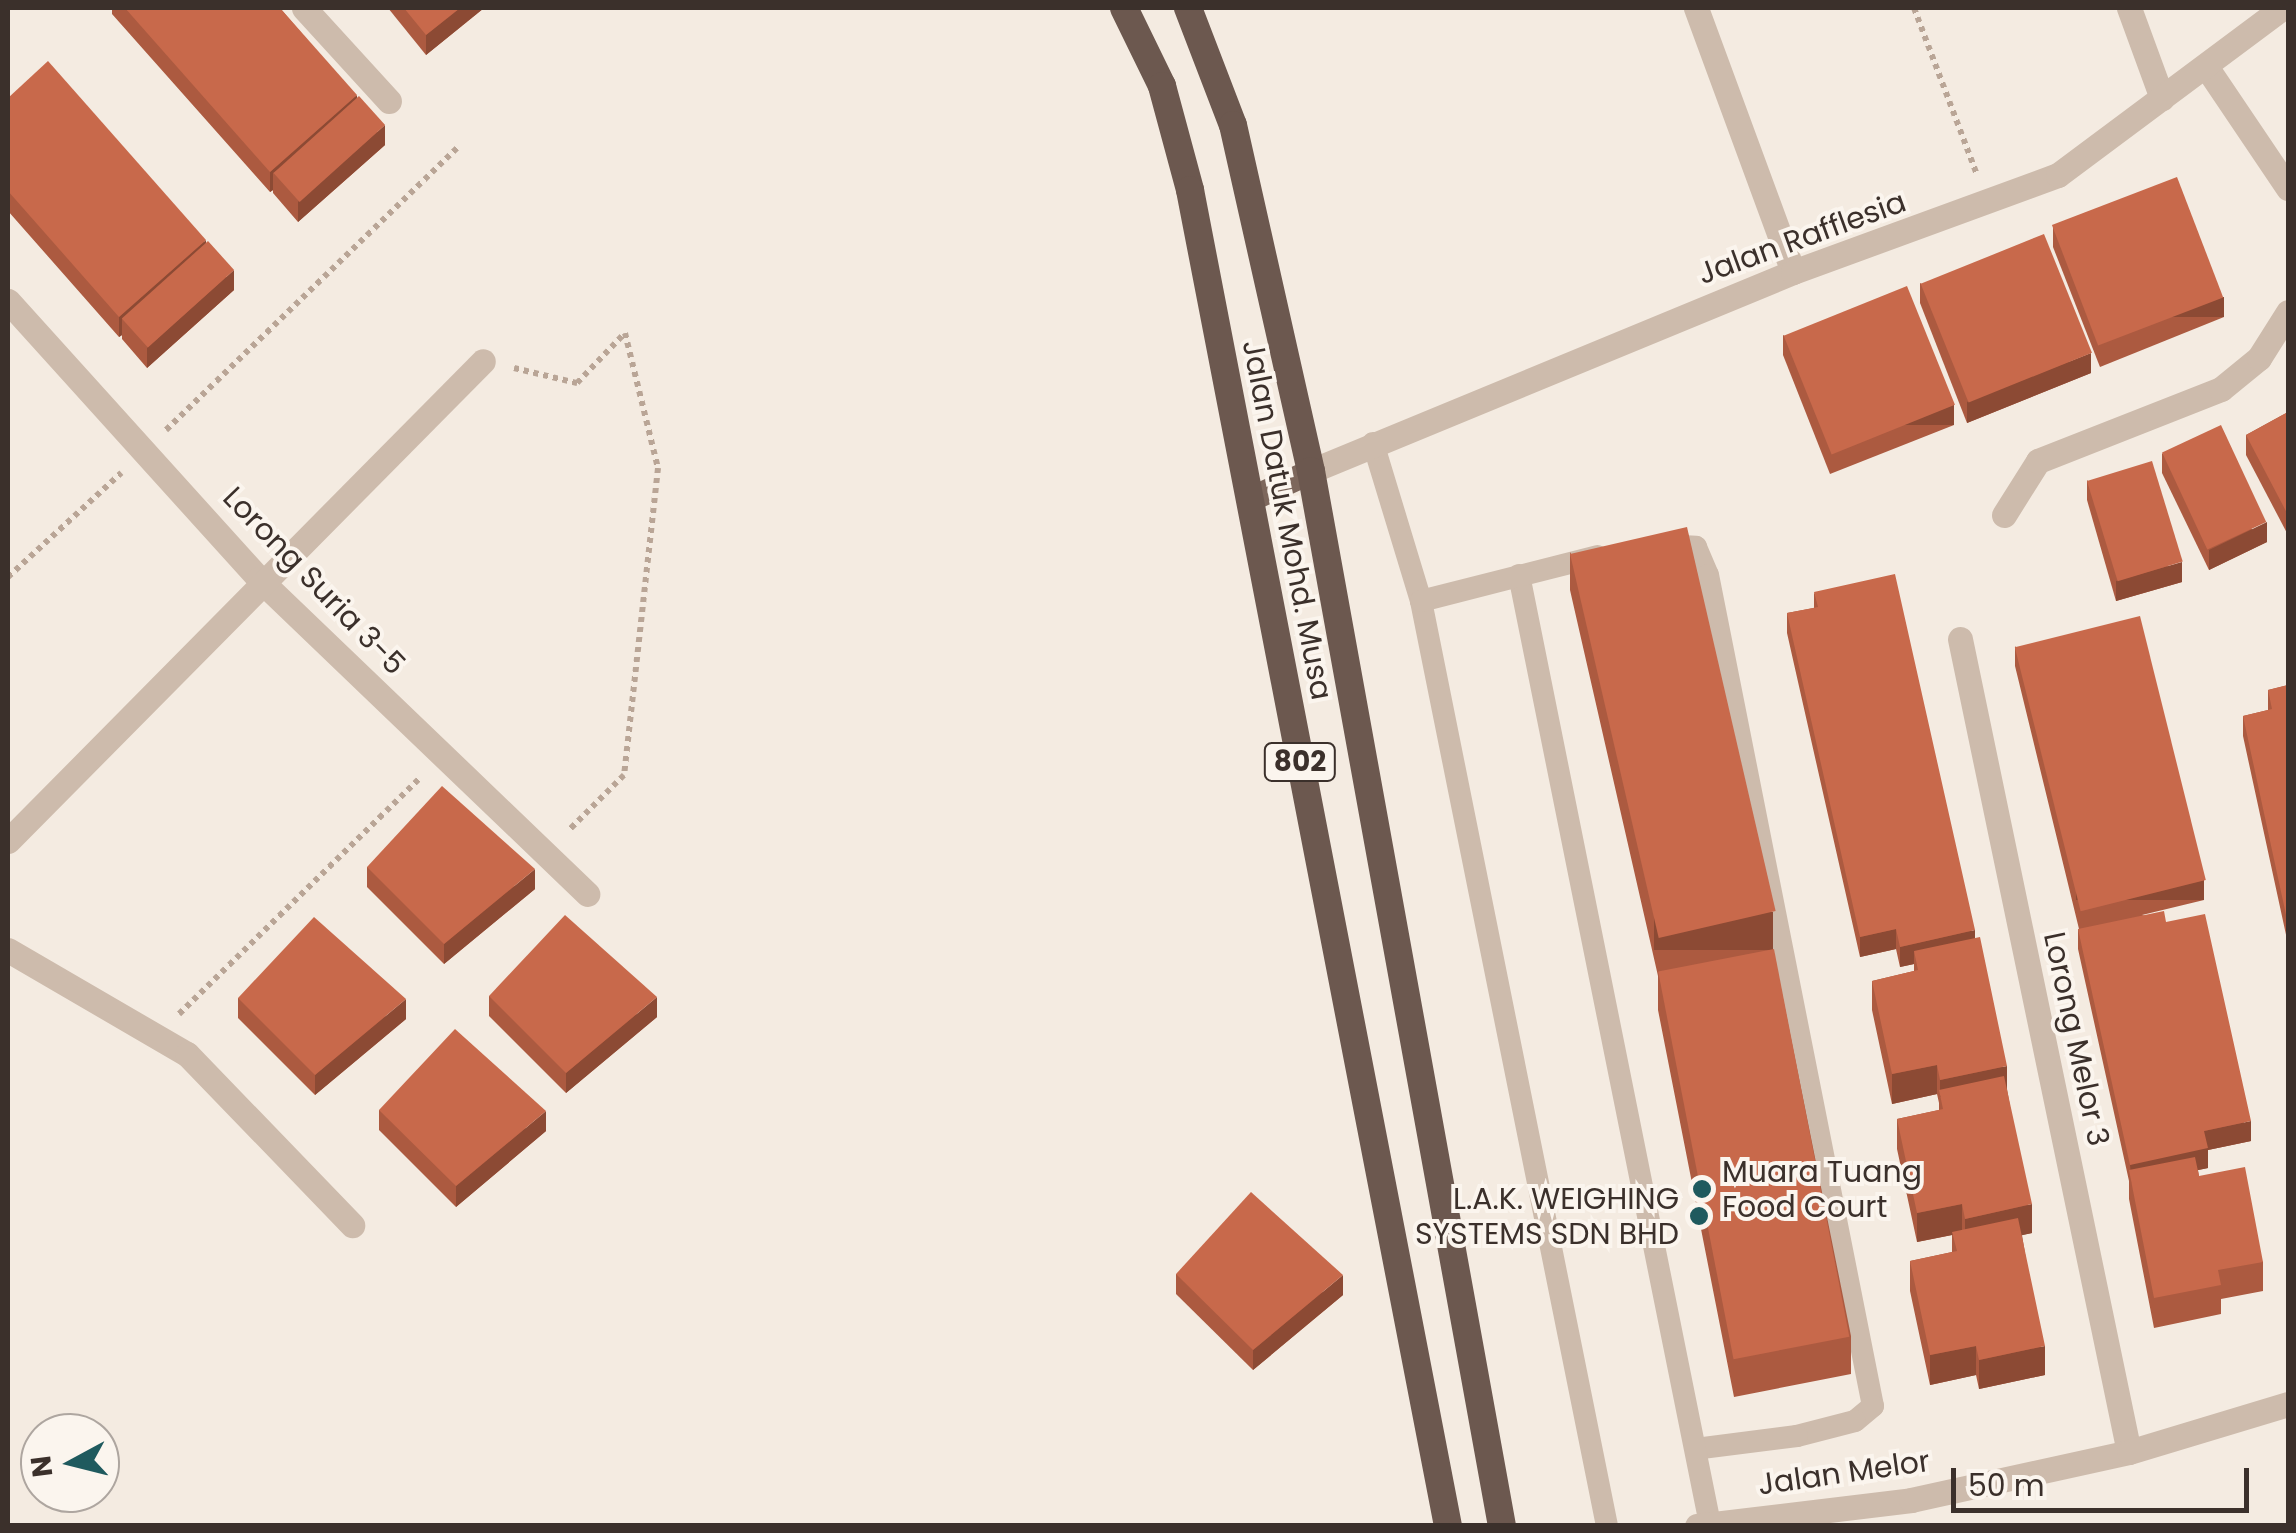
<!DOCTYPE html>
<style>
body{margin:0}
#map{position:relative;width:2296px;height:1533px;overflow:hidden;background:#f4ebe1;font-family:Poppins,sans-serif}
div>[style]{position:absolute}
.path>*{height:6px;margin-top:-3px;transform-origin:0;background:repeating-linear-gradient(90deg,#b9a596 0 5px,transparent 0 10px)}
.service>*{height:22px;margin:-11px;padding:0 11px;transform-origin:11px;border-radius:11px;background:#cdbbac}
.minor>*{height:25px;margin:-12.5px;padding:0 12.5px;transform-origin:12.5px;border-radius:12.5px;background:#cdbbac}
.primary>*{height:25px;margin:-12.5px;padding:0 12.5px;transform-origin:12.5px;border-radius:12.5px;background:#7d675c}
.trunk>*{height:28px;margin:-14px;padding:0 14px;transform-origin:14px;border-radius:14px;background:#6c584f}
.wall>*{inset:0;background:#ac5a40}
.shaded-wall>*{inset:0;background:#8c4a34;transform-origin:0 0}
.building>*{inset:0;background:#c8694b;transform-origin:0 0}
.dots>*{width:28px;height:28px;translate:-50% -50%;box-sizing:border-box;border:5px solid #fbf5ee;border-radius:50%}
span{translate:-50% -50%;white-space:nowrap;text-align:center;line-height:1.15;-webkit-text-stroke:8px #fbf5ee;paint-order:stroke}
.shield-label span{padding:2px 8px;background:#fbf5ee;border:2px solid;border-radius:8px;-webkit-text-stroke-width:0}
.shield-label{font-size:28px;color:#3b302b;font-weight:700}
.street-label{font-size:30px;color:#3b302b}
.poi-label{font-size:30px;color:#3b302b}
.left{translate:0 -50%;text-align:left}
.right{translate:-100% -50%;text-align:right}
.frame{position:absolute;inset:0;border:10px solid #3b302b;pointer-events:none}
.north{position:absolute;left:20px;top:1413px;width:100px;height:100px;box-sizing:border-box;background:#fbf5ee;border:2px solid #aea6a0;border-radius:50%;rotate:263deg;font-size:28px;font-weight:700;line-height:40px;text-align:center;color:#3b302b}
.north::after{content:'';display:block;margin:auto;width:35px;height:45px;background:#1f5a5e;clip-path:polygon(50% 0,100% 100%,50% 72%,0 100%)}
.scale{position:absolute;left:1951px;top:1468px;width:298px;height:45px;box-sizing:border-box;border:5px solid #3b302b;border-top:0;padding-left:12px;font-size:30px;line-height:35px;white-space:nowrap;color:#3b302b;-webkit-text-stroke:8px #fbf5ee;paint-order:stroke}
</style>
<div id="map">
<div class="path">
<i style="left:1914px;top:8px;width:178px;rotate:69.3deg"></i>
<i style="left:514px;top:368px;width:65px;rotate:13.4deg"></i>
<i style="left:577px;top:383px;width:69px;rotate:-46.2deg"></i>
<i style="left:625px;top:333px;width:139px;rotate:76.3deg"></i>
<i style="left:658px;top:468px;width:309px;rotate:96.3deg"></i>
<i style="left:624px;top:775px;width:79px;rotate:135deg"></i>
<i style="left:166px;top:430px;width:409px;rotate:-44.1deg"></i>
<i style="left:8px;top:577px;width:154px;rotate:-42.6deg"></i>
<i style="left:179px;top:1014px;width:337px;rotate:-44.4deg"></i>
</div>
<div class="service">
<i style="left:1373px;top:443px;width:165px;rotate:73.1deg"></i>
<i style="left:1421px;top:601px;width:944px;rotate:78.63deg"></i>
<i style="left:1663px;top:545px;width:33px;rotate:3deg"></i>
<i style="left:1696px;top:547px;width:30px;rotate:67deg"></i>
<i style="left:1708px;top:575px;width:847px;rotate:78.77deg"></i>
<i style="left:1873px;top:1406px;width:23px;rotate:140deg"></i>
<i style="left:1855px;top:1421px;width:60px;rotate:165.5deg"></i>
<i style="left:1797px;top:1436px;width:102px;rotate:172.7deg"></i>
<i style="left:1519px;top:575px;width:968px;rotate:78.62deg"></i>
<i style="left:1421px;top:601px;width:182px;rotate:-14.3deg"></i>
</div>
<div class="minor">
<i style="left:304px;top:8px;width:126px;rotate:47.6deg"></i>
<i style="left:1696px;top:8px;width:281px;rotate:69.8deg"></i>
<i style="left:2129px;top:8px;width:96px;rotate:69.9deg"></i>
<i style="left:2207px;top:68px;width:145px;rotate:56deg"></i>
<i style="left:8px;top:301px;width:375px;rotate:47.9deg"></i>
<i style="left:259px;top:579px;width:455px;rotate:43.8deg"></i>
<i style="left:1311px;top:471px;width:521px;rotate:-22.43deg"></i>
<i style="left:1793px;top:272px;width:282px;rotate:-20.1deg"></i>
<i style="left:2058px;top:175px;width:279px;rotate:-36.7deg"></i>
<i style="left:2004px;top:515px;width:64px;rotate:-57.8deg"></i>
<i style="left:2038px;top:461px;width:197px;rotate:-21.5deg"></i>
<i style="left:2221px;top:389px;width:49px;rotate:-39.2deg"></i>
<i style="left:2259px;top:358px;width:54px;rotate:-57.8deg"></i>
<i style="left:1960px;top:639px;width:830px;rotate:78.26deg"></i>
<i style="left:8px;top:841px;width:675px;rotate:-45.3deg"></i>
<i style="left:8px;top:950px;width:207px;rotate:30.2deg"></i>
<i style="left:187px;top:1054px;width:238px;rotate:46deg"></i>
<i style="left:1697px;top:1526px;width:216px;rotate:-6.9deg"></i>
<i style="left:1911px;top:1500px;width:223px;rotate:-12.4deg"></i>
<i style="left:2129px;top:1452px;width:166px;rotate:-16.8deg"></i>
</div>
<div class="primary">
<i style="left:1250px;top:499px;width:67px;rotate:-24.7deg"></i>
</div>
<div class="trunk">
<i style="left:1124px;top:8px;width:87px;rotate:64deg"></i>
<i style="left:1162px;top:86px;width:108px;rotate:74.9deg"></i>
<i style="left:1190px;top:190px;width:1361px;rotate:79.07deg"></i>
<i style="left:1188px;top:8px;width:125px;rotate:69deg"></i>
<i style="left:1233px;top:125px;width:355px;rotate:77.3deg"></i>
<i style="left:1311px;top:471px;width:1072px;rotate:79.74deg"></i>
</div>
<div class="wall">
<i style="clip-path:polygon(112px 8px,280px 8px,357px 98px,385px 145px,298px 222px,273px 193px,273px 190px,270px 192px,112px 14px)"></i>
<i style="clip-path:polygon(388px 8px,484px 8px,426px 55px)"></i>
<i style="clip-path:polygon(8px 98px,206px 243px,234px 290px,147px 368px,122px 339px,122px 335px,119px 337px,8px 211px)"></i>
<i style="clip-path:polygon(2053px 227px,2224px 317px,2100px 367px,2053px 247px)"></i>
<i style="clip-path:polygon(1920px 283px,2091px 373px,1967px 423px,1920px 303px)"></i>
<i style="clip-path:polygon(1783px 335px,1954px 425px,1830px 474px,1783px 355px)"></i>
<i style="clip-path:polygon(2288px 412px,2288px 535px,2246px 455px,2246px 435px)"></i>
<i style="clip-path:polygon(2162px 453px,2267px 542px,2209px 570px,2162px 473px)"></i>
<i style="clip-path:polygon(2087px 480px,2182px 582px,2116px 601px,2087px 500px)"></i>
<i style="clip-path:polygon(1570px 552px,1773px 949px,1851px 1336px,1851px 1374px,1734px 1397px,1658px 1010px,1658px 976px,1570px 590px)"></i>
<i style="clip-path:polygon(1814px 592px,1975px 938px,2007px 1089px,2032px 1233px,2022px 1235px,2045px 1375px,1979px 1389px,1976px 1375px,1930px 1385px,1910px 1291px,1910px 1261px,1952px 1252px,1952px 1235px,1917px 1242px,1897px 1149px,1897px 1119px,1939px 1110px,1939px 1103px,1937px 1094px,1892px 1104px,1872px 1010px,1872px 981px,1914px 971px,1914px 964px,1900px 967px,1896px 949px,1860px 957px,1787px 633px,1787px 613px,1814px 608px)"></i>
<i style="clip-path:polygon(2015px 646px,2204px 900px,2142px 915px,2166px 922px,2251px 1141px,2208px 1150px,2208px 1168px,2198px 1170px,2199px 1176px,2263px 1262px,2263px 1291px,2221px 1299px,2221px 1314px,2154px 1328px,2129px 1199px,2129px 1181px,2078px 949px,2078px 929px,2079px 929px,2015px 666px)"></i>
<i style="clip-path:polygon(2288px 685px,2288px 944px,2243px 736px,2243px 716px,2268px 710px,2268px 690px)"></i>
<i style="clip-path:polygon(367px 867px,535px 889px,444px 964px,367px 887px)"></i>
<i style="clip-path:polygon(489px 996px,657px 1017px,566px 1093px,489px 1016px)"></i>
<i style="clip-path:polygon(238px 998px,406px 1019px,315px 1095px,238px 1018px)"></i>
<i style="clip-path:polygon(379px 1110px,546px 1131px,456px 1207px,379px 1130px)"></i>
<i style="clip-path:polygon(1176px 1274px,1343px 1295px,1253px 1370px,1176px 1294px)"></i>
</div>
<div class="shaded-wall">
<i style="clip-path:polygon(460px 8px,484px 8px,426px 55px,426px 35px)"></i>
<i style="clip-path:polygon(357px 95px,357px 115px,273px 173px,273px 190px,270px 192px,270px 172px)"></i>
<i style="clip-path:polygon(385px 125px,385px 145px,298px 222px,298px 202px)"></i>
<i style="clip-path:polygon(206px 240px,206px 260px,122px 319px,122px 335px,119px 337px,119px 317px)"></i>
<i style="clip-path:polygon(234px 270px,234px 290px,147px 368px,147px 348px)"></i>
<i style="left:2224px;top:297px;width:20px;height:134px;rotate:90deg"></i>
<i style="clip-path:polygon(2091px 353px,2091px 373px,1967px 423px,1967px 402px)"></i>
<i style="left:1954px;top:405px;width:20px;height:133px;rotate:90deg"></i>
<i style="clip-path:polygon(2267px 522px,2267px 542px,2209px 570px,2209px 550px)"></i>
<i style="clip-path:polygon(2182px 562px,2182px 582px,2116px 601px,2116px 581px)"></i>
<i style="clip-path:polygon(535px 869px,535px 889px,444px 964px,444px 944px)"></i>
<i style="left:2204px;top:880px;width:20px;height:128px;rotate:90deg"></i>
<i style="left:1773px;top:912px;width:38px;height:119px;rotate:90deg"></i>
<i style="clip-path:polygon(1896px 929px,1896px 949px,1860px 957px,1860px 937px)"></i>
<i style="clip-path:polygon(1975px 930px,1975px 950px,1914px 951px,1914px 964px,1900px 967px,1900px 947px)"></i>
<i style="clip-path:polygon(657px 997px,657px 1017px,566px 1093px,566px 1073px)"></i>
<i style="clip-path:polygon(406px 999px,406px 1019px,315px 1095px,315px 1075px)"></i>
<i style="clip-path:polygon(1937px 1065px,1937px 1094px,1892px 1104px,1892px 1074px)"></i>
<i style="clip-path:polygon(2007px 1066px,2007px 1095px,1940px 1097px,1940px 1080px)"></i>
<i style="clip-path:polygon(546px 1111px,546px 1131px,456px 1207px,456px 1186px)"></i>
<i style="clip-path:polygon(2251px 1121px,2251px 1141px,2208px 1150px,2208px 1168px,2132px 1184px,2130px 1165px,2204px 1131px)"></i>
<i style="clip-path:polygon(1962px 1204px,1962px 1233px,1917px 1242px,1917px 1213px)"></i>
<i style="clip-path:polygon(2032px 1204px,2032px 1233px,1965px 1248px,1965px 1219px)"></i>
<i style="clip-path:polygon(1343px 1275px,1343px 1295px,1253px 1370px,1253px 1350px)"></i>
<i style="clip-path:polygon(1976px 1346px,1976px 1375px,1930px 1385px,1930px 1355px)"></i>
<i style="clip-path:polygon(2045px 1346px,2045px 1375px,1979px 1389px,1979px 1360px)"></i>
</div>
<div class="building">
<i style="clip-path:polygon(125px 8px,280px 8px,357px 95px,270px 172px)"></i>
<i style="clip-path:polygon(404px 8px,460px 8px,426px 35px)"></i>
<i style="clip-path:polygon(48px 61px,206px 240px,119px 317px,8px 191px,8px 98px)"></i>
<i style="left:359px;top:96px;width:39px;height:115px;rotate:48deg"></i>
<i style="left:2177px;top:177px;width:129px;height:134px;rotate:69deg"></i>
<i style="left:2044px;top:234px;width:128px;height:133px;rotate:68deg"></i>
<i style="left:208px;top:241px;width:39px;height:116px;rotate:48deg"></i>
<i style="left:1907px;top:286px;width:128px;height:133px;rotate:68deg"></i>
<i style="clip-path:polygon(2288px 412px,2288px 515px,2246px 435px)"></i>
<i style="left:2221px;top:425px;width:107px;height:65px;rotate:65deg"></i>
<i style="left:2152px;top:461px;width:105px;height:68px;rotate:73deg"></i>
<i style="left:1687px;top:527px;width:394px;height:120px;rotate:77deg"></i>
<i style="clip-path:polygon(1895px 574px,1975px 930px,1900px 947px,1896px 929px,1860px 937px,1787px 613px,1818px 607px,1814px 592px)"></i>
<i style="left:2140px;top:616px;width:272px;height:129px;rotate:76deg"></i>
<i style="clip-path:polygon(2288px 685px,2288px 924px,2243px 716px,2272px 709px,2268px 690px)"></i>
<i style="clip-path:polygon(442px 786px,535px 869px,444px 944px,367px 867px)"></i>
<i style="clip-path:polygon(2164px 911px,2166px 922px,2205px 914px,2251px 1121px,2204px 1131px,2208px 1148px,2130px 1165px,2078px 929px)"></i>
<i style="clip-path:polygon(565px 915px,657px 997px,566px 1073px,489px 996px)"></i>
<i style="clip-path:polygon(314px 917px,406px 999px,315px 1075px,238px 998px)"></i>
<i style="clip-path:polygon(1980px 937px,2007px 1066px,1940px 1080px,1937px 1065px,1892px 1074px,1872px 981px,1918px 970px,1914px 951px)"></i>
<i style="left:1774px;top:949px;width:395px;height:118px;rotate:79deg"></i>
<i style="clip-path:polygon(455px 1029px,546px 1111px,456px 1186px,379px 1110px)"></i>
<i style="clip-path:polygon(2004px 1076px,2032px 1204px,1965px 1219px,1962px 1204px,1917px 1213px,1897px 1119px,1943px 1109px,1939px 1090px)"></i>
<i style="clip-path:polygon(2195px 1157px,2199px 1176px,2245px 1167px,2263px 1262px,2218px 1270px,2221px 1285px,2154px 1298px,2129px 1170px)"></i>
<i style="clip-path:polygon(1251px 1192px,1343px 1275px,1253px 1350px,1176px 1274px)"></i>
<i style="clip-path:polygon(2018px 1218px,2045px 1346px,1979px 1360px,1976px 1346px,1930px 1355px,1910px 1261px,1957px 1251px,1952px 1232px)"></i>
</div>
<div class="dots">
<i style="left:1702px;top:1189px;background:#1f5a5e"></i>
<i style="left:1699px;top:1216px;background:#1f5a5e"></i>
</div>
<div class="shield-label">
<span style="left:1300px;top:762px">802</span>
</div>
<div class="street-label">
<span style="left:1802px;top:238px;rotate:-20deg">Jalan Rafflesia</span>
<span style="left:1287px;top:520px;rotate:79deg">Jalan Datuk Mohd. Musa</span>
<span style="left:314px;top:581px;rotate:46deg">Lorong Suria 3-5</span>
<span style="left:2076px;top:1039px;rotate:78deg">Lorong Melor 3</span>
<span style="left:1844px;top:1473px;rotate:-8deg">Jalan Melor</span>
</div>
<div class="poi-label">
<span class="left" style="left:1722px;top:1189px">Muara Tuang<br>Food Court</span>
<span class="right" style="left:1679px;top:1216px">L.A.K. WEIGHING<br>SYSTEMS SDN BHD</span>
</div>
<div class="frame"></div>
<div class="north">N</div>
<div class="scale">50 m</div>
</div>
